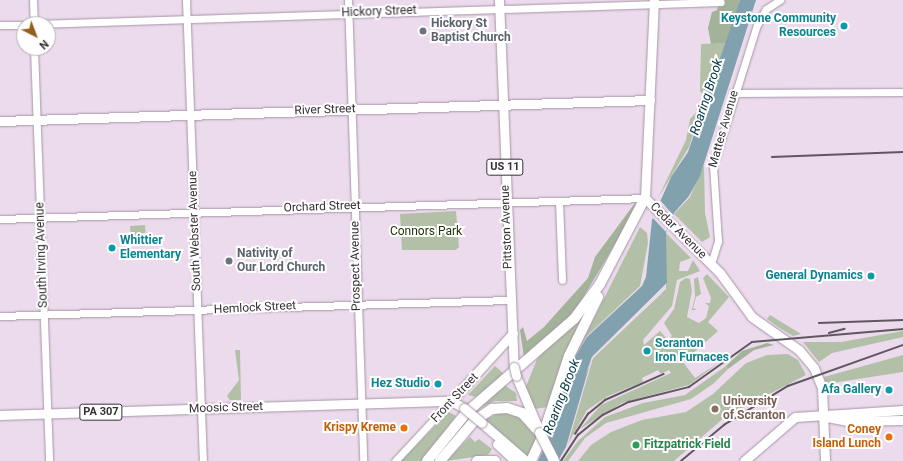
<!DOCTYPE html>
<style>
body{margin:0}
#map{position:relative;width:903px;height:461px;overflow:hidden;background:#ecdbec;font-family:Roboto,sans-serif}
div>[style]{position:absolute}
.green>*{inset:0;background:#b2c0a8;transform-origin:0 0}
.forest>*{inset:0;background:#a3b399}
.water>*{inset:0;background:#81a1ae}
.pier>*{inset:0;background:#ecdbec}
.roads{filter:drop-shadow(0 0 1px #a596a5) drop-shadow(0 0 1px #a596a5)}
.minor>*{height:7px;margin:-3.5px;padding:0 3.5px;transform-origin:3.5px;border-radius:3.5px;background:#fff}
.major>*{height:9px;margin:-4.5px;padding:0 4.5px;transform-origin:4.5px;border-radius:4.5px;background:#fff}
.highway>*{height:10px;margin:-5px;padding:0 5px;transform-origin:5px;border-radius:5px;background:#fff}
.rail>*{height:1.5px;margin:-0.75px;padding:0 0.75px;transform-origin:0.75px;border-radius:0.75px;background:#605760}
.bridges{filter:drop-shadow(0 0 1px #a596a5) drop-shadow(0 0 1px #a596a5)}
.major-bridge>*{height:9px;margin:-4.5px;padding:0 4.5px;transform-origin:4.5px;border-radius:4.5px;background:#fff}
.highway-bridge>*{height:10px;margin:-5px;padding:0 5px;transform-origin:5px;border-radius:5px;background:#fff}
.dots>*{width:11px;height:11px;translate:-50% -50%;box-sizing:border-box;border:2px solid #fff;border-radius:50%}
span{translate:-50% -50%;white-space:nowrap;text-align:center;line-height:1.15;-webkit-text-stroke:4px #fff;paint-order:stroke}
.shield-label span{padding:1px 3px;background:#fff;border:1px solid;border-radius:3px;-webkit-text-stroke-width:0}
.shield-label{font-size:11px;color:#362f36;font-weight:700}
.street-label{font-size:12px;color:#362f36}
.culture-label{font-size:12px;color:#0d838f;font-weight:700}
.right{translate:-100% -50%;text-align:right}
.left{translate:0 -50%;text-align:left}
.worship-label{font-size:12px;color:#5b616d;font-weight:700}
.park-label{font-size:12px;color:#20350b}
.education-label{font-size:12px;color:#785e54;font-weight:700}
.food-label{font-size:12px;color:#c56008;font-weight:700}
.leisure-label{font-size:12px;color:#27864d;font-weight:700}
.water-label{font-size:13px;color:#003443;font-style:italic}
.north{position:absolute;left:16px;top:16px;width:40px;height:40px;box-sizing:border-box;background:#fff;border:1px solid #afacaf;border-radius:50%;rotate:138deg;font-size:11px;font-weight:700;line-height:16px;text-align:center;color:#362f36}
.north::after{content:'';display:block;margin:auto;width:14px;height:18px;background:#965c1b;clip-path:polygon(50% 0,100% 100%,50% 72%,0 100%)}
</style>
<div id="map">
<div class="green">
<i style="clip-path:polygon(727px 43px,709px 96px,700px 92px,701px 44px)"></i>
<i style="clip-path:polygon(703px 105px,689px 147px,658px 198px,686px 140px,690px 119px)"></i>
<i style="clip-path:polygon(704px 165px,705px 213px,710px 237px,702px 242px,674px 214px,690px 197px)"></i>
<i style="clip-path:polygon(456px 211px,459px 247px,456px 250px,402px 250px,400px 214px)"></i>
<i style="left:145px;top:225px;width:13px;height:15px;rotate:86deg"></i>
<i style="clip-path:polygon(640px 227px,647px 233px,648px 243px,640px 286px,587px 336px,573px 360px)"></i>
<i style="clip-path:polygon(666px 233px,691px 258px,680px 262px,679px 271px,688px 271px,693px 260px,700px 271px,677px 280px,672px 306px,643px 340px,644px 345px,660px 331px,668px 340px,672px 336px,664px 323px,674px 309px,680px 282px,686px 278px,690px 279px,692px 291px,687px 317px,699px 323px,706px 318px,709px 306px,705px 303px,710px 303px,711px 298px,703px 278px,707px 274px,729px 297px,708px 322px,718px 331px,683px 362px,695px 378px,720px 362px,689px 385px,622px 403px,580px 429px,601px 405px,671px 373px,669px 370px,661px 374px,658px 370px,642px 378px,643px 382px,608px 396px,587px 410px,568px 444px,593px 358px,666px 289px)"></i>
<i style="clip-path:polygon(698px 277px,701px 294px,696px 297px,693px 308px,697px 310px,692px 310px,690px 317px,695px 297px,694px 279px)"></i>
<i style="clip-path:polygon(587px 310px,564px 356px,548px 407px,534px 409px,525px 389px,538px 357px)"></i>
<i style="clip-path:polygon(770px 315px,801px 334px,793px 336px,778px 327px,767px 319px)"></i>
<i style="clip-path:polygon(903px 331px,903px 337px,832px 353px,819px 362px,803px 342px,841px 342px)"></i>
<i style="clip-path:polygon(235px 350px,240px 350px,241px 400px,230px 400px,227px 396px,239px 380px)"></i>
<i style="clip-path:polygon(788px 354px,798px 360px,806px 375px,725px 417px,674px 461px,578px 461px,591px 445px,611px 432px,642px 420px,686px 412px,713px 394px,746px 363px,767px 355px)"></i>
<i style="clip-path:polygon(903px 355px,903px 372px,826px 384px,824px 377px)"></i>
<i style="clip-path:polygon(495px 366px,504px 374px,476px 397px,468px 395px)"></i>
<i style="clip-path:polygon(726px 366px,728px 369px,713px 384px,691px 399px,606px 423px,585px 438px,568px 461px,563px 461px,578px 441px,605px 417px,643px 403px,685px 395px)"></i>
<i style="clip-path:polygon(503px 384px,516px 393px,517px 401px,495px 401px,475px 410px)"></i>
<i style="clip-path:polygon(449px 412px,456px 416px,422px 461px,401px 461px)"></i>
<i style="clip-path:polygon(501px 412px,518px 415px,538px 437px,527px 459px,485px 420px)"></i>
<i style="clip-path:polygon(470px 437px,475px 442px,479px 439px,492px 449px,488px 455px,446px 461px)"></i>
</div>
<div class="forest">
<i style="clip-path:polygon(720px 0,740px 0,727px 43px,711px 44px,708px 28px,712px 12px,717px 10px)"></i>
<i style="clip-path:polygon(635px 203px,636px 209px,578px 306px,560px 328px,524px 358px,520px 330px,523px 327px,527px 341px,544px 327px,588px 278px,595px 257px)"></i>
<i style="clip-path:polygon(767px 343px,774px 345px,754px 350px,728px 369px,726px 366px,742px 351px)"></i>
</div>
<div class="water">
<i style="clip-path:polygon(740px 0,756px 0,700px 176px,689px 196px,674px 213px,666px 233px,667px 283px,592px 357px,566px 447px,558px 461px,538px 461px,551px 433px,572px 362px,587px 337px,642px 286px,646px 277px,652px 220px,671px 177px,688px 152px)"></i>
</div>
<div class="pier">
<i style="clip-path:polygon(659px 199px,674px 216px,666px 232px,651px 216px)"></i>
<i style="clip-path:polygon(667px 283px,661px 294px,593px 358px,585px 376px,592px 357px)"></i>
</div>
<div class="roads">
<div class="minor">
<i style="left:33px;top:0;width:24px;rotate:88deg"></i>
<i style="left:186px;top:0;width:461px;rotate:87.9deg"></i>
<i style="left:348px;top:0;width:461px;rotate:88.1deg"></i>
<i style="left:37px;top:24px;width:684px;rotate:-1.84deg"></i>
<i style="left:0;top:25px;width:24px"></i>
<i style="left:34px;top:48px;width:413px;rotate:87.9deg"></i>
<i style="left:733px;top:93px;width:170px;rotate:-0.3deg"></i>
<i style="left:559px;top:201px;width:79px;rotate:87.8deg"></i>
<i style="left:0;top:219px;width:645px;rotate:-1.86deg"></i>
<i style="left:711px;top:264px;width:24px;rotate:-73deg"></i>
<i style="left:718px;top:241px;width:76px;rotate:-93.8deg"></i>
<i style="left:713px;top:165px;width:147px;rotate:-72.6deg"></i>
<i style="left:757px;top:25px;width:18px;rotate:-61deg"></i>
<i style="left:766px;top:9px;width:17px;rotate:-33deg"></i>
<i style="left:0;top:316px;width:510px;rotate:-1.8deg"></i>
<i style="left:395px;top:461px;width:82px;rotate:-47deg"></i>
</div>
<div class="major">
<i style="left:499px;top:0;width:367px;rotate:87.7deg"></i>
<i style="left:654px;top:0;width:198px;rotate:92.6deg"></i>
<i style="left:645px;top:198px;width:106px;rotate:45deg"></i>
<i style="left:720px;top:273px;width:54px;rotate:54deg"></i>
<i style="left:752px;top:317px;width:57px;rotate:35.1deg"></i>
<i style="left:799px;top:350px;width:23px;rotate:50deg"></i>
<i style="left:814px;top:368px;width:22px;rotate:68deg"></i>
<i style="left:822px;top:388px;width:73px;rotate:87.6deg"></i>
<i style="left:0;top:121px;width:650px;rotate:-1.85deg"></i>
<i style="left:516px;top:376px;width:56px;rotate:67.1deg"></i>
<i style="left:451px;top:401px;width:92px;rotate:-47.6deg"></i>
<i style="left:0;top:415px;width:451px;rotate:-1.8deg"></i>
<i style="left:451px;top:401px;width:15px;rotate:28deg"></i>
<i style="left:827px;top:417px;width:20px;rotate:11deg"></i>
<i style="left:847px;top:421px;width:56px;rotate:-1deg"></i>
<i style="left:482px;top:423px;width:58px;rotate:40.8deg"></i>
<i style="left:497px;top:444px;width:25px;rotate:43deg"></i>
<i style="left:744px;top:461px;width:67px;rotate:-40.8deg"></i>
<i style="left:795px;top:417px;width:108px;rotate:-3.7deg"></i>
</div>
<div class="highway">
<i style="left:427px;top:461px;width:63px;rotate:-50.8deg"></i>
<i style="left:467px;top:412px;width:142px;rotate:-41deg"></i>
<i style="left:574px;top:319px;width:44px;rotate:-53.4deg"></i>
<i style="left:600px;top:284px;width:97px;rotate:-62.4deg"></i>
<i style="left:440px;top:461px;width:52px;rotate:-49.6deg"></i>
<i style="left:474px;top:421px;width:22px;rotate:-34deg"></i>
<i style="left:492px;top:409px;width:15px;rotate:-4deg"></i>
<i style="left:507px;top:408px;width:16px;rotate:18deg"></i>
<i style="left:522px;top:413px;width:27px;rotate:48deg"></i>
<i style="left:477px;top:461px;width:18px"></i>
<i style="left:531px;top:461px;width:29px;rotate:-65deg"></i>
<i style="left:543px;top:435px;width:83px;rotate:-71.8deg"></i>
<i style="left:569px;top:356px;width:66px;rotate:-63.8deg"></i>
</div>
</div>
<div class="rail">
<i style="left:772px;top:157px;width:131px;rotate:-2.2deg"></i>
<i style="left:819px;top:323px;width:84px;rotate:-2deg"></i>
<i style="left:829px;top:333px;width:16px;rotate:-15deg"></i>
<i style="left:575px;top:434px;width:24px;rotate:-57deg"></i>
<i style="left:588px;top:414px;width:22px;rotate:-39deg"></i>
<i style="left:605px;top:400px;width:64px;rotate:-23.8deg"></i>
<i style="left:561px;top:461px;width:31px;rotate:-57deg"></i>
<i style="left:578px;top:435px;width:32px;rotate:-39deg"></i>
<i style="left:603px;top:415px;width:29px;rotate:-27deg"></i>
<i style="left:629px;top:402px;width:62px;rotate:-14deg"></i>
<i style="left:689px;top:387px;width:77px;rotate:-35.5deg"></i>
<i style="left:752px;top:342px;width:152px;rotate:-4.9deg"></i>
<i style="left:681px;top:461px;width:56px;rotate:-39.9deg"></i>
<i style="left:724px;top:425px;width:75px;rotate:-31.4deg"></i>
<i style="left:788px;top:386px;width:122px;rotate:-19.6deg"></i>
</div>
<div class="bridges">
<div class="major-bridge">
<i style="left:514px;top:367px;width:9px;rotate:77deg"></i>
<i style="left:464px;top:408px;width:23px;rotate:40deg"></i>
</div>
<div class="highway-bridge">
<i style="left:540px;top:433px;width:31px;rotate:63deg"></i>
</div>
</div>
<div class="dots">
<i style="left:844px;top:26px;background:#0f9aa8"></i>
<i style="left:423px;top:31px;background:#6b7280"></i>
<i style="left:112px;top:248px;background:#0f9aa8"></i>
<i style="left:229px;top:261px;background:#6b7280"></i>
<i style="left:871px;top:276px;background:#0f9aa8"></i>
<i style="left:647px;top:351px;background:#0f9aa8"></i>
<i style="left:438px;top:384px;background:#0f9aa8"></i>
<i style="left:889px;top:390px;background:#0f9aa8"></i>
<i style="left:715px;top:409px;background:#8d6e63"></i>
<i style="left:404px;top:428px;background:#e8710a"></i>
<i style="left:889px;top:437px;background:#e8710a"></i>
<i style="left:636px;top:445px;background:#2e9e5b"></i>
</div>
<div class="shield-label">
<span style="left:505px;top:167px">US 11</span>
<span style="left:101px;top:412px">PA 307</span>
</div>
<div class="street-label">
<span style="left:379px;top:12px;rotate:-2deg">Hickory Street</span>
<span style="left:325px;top:110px;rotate:-2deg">River Street</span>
<span style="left:724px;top:129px;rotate:-74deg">Mattes Avenue</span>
<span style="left:322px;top:207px;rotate:-2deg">Orchard Street</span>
<span style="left:507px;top:227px;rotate:-92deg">Pittston Avenue</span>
<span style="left:195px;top:231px;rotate:-92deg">South Webster Avenue</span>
<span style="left:678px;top:231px;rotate:45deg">Cedar Avenue</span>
<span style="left:42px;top:255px;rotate:-92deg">South Irving Avenue</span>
<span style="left:356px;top:266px;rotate:-91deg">Prospect Avenue</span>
<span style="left:255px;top:308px;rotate:-3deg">Hemlock Street</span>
<span style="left:455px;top:398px;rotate:-47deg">Front Street</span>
<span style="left:226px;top:408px;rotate:-2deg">Moosic Street</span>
</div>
<div class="culture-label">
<span class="right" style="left:836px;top:26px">Keystone Community<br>Resources</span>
<span class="left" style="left:120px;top:248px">Whittier<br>Elementary</span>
<span class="right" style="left:863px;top:276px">General Dynamics</span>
<span class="left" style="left:655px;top:351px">Scranton<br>Iron Furnaces</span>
<span class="right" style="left:430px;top:384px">Hez Studio</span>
<span class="right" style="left:881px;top:390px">Afa Gallery</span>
</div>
<div class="worship-label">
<span class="left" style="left:431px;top:31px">Hickory St<br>Baptist Church</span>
<span class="left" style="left:237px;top:261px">Nativity of<br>Our Lord Church</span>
</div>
<div class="park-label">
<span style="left:426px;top:232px">Connors Park</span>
</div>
<div class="education-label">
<span class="left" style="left:723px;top:409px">University<br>of Scranton</span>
</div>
<div class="food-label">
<span class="right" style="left:396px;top:428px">Krispy Kreme</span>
<span class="right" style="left:881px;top:437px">Coney<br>Island Lunch</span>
</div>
<div class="leisure-label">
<span class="left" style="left:644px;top:445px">Fitzpatrick Field</span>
</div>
<div class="water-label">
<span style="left:707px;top:97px;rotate:-72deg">Roaring Brook</span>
<span style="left:562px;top:397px;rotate:-69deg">Roaring Brook</span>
</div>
<div class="north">N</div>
</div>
